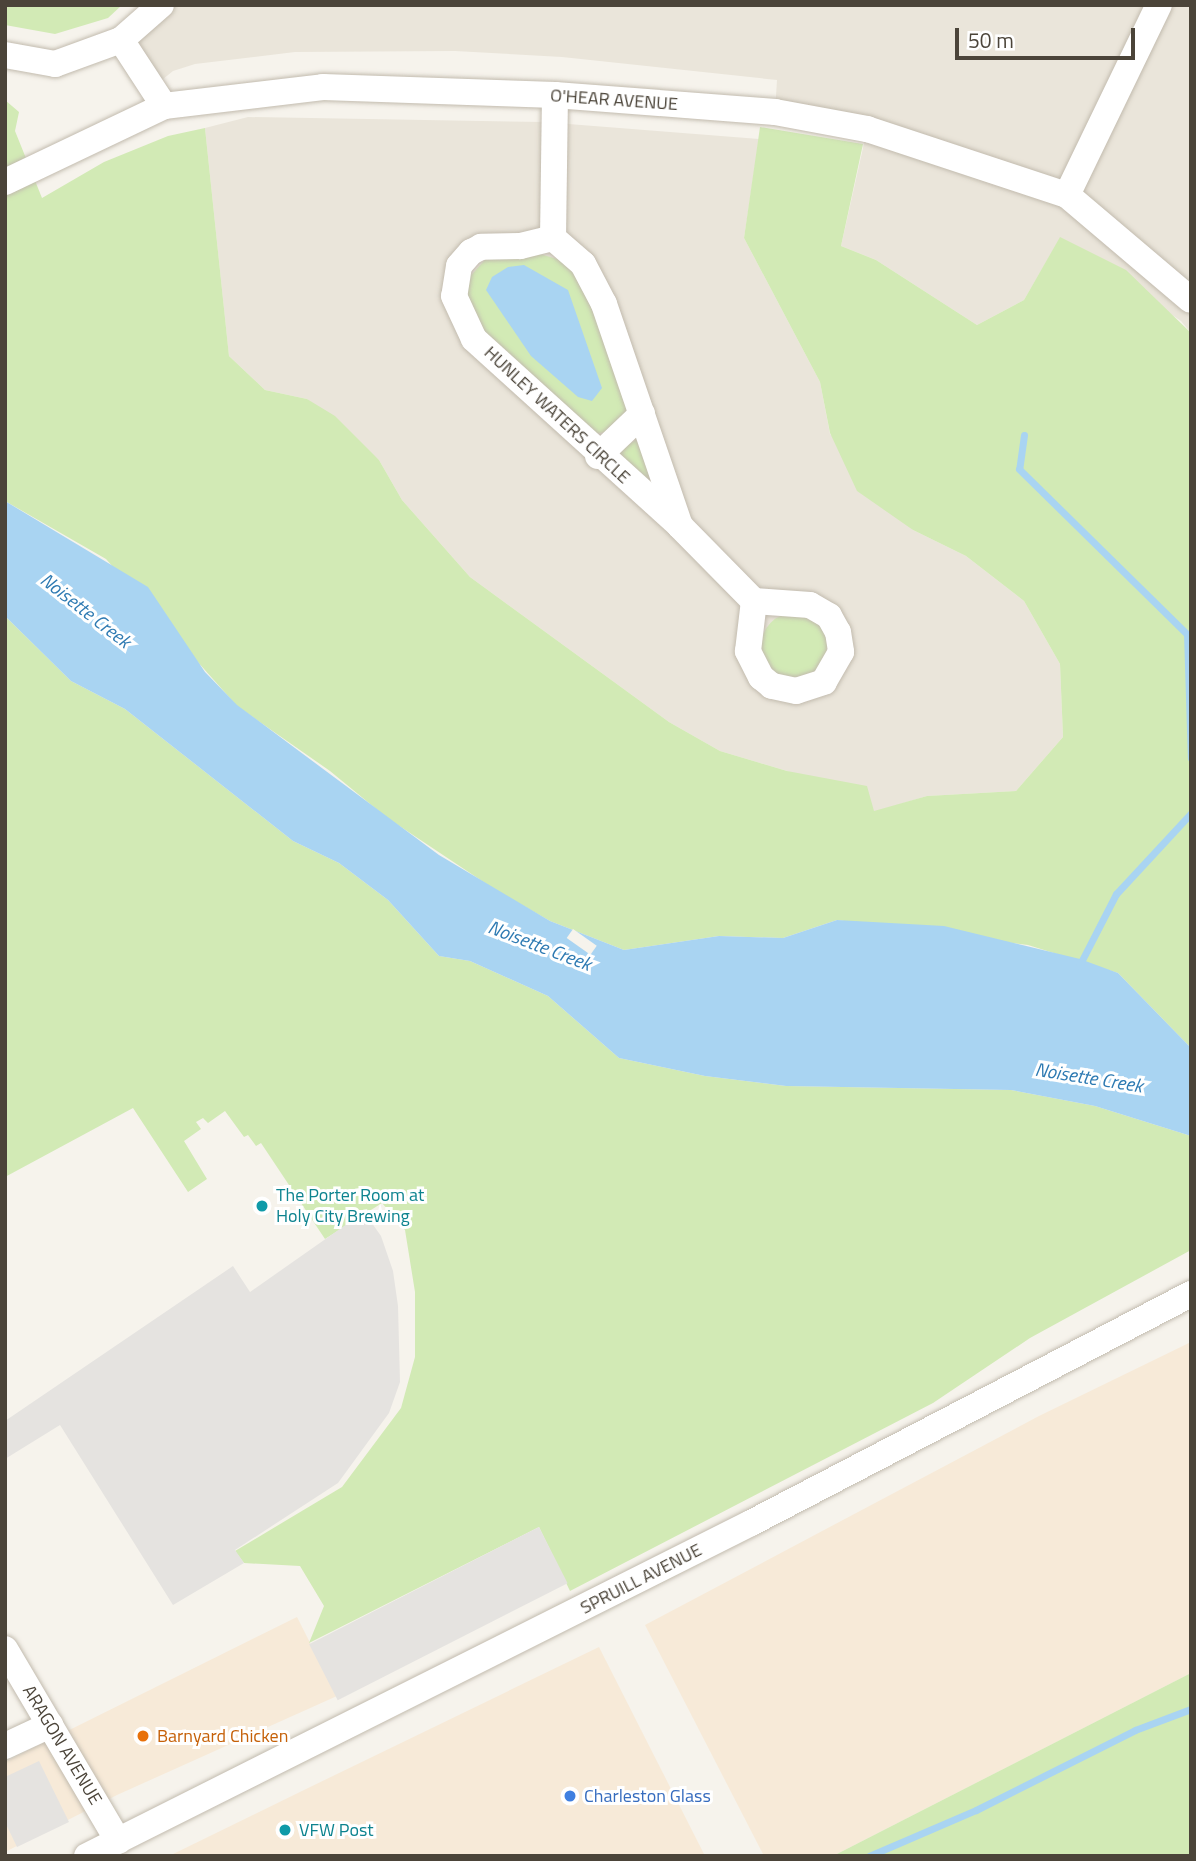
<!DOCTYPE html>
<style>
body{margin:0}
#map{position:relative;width:1196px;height:1861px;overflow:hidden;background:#f6f3ec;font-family:"Titillium Web",sans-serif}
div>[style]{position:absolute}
.residential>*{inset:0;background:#eae5da}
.commercial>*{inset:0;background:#f7ead8}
.green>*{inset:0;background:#d2eab5}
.round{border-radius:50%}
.parking>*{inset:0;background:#e5e3e0;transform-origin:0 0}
.water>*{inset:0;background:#a9d4f2}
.pier>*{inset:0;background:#f6f3ec;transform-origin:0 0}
.stream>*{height:7px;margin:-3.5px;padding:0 3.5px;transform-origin:3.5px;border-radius:3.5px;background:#a9d4f2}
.roads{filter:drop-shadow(0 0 2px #c2bbae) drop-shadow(0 0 2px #c2bbae)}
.minor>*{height:26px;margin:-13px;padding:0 13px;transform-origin:13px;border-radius:13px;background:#fff}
.dots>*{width:19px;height:19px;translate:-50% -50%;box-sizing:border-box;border:4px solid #fff;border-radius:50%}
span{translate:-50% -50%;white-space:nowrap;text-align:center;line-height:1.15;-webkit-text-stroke:6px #fff;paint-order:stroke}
.street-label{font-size:18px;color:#4b4439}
.culture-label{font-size:18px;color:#0d838f}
.left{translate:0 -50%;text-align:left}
.food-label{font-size:18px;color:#c56008}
.shop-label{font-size:18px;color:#366cbe}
.water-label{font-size:19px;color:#2e7ab2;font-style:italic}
.frame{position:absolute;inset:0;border:7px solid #4b4439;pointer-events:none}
.scale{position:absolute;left:955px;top:28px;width:180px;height:32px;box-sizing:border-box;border:4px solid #4b4439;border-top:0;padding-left:9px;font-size:21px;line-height:24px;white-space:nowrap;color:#4b4439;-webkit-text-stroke:5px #fff;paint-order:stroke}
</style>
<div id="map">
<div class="residential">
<i style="clip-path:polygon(160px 5px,1191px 5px,1191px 333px,1181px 321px,1060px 238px,1024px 300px,977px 325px,876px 260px,841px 246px,867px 130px,775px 112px,777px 80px,562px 57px,455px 51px,295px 52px,195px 64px,173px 71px,152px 88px,121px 40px)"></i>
<i style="clip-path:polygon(248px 117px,543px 122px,759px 139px,744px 238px,820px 382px,830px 434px,913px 530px,966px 556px,1024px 601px,1060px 664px,1063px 737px,1016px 791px,927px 796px,874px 812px,787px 771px,720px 751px,669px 722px,470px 577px,402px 500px,379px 460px,307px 399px,265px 390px,229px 356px,205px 128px)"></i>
</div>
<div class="commercial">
<i style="clip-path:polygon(1191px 1342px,1191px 1673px,833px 1856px,764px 1856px,645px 1625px,1039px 1416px)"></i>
<i style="clip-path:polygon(297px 1617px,337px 1696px,117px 1795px,5px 1852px,5px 1762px)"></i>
<i style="clip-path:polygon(599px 1647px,705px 1856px,169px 1856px,304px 1790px)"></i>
</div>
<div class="green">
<i style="clip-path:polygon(5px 5px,122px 5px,108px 18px,55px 34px,5px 25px)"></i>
<i style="clip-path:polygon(5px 100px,19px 112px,15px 131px,42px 198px,104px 162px,168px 136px,205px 128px,229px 356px,265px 390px,307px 399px,335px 416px,379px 460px,402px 500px,470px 577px,669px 722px,720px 751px,787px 771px,867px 786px,874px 811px,927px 796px,1016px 791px,1063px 737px,1060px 664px,1024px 601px,966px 556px,913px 530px,857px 491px,830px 433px,820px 382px,744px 238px,760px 127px,863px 144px,841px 246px,876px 260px,977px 325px,1024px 300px,1060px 237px,1126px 270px,1191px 333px,1191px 1048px,1118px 973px,1028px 945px,837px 920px,783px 938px,719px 936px,624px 950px,550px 921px,494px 889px,386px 817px,330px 771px,237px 706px,106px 559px,5px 501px)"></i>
<i style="clip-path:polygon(491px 253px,540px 254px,564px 261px,592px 296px,629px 410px,609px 432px,587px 434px,493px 347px,467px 304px,466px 281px)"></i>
<i style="clip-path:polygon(637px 439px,659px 495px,615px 454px)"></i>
<i class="round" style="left:761px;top:613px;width:66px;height:66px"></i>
<i style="clip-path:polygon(5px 616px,71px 681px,125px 709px,293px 841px,339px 863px,388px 900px,439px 956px,470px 961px,548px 996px,619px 1058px,705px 1076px,786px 1086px,1011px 1090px,1095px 1106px,1191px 1136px,1191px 1250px,1030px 1338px,933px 1403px,570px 1591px,539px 1527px,309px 1643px,324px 1606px,300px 1566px,244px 1563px,235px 1551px,342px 1487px,401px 1408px,415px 1357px,415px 1292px,405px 1230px,382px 1203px,325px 1239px,261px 1143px,256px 1146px,248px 1135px,244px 1137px,225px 1111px,208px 1123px,203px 1118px,196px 1122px,201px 1129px,184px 1141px,207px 1179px,188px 1192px,133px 1108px,5px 1177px)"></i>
<i style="clip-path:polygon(1191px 1673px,1191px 1856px,833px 1856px)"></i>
</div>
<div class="parking">
<i style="clip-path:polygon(364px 1212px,381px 1236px,393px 1271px,398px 1306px,400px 1382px,389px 1413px,338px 1483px,235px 1550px,244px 1563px,173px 1605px,60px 1425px,5px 1459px,5px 1421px,233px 1266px,250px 1292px)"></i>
<i style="left:539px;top:1527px;width:63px;height:258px;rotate:63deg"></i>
<i style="clip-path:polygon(39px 1761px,69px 1822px,17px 1847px,5px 1822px,5px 1777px)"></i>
</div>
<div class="water">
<i style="clip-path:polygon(524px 265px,568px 290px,602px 388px,592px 401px,578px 397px,531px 356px,486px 290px,492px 277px,508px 267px)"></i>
<i style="clip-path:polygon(5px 501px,148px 587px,205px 672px,237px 705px,439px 855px,550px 921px,624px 950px,719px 936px,783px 938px,837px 920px,944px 926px,1080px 959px,1118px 973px,1191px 1048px,1191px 1136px,1095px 1106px,1011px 1090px,786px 1086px,705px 1076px,619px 1058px,548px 996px,470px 961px,439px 956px,388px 900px,339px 863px,293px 841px,125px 709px,71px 681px,5px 616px)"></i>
</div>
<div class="pier">
<i style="left:573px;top:929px;width:29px;height:11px;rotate:35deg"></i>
</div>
<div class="stream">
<i style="left:1024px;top:435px;width:34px;rotate:98deg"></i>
<i style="left:1019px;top:469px;width:235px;rotate:44.5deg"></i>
<i style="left:1187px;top:634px;width:124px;rotate:88.2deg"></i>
<i style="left:1079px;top:966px;width:81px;rotate:-62.8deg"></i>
<i style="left:1116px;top:894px;width:110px;rotate:-47.2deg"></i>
<i style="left:869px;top:1856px;width:116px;rotate:-23.3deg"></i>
<i style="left:976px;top:1810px;width:178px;rotate:-26.7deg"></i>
<i style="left:1135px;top:1730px;width:60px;rotate:-20.6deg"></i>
</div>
<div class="roads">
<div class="minor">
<i style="left:121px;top:40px;width:79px;rotate:56.9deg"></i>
<i style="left:5px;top:55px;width:51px;rotate:10.2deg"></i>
<i style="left:55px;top:64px;width:70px;rotate:-20deg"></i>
<i style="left:121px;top:40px;width:53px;rotate:-41.2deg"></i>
<i style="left:5px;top:182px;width:176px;rotate:-25.5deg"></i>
<i style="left:164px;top:106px;width:160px;rotate:-6.8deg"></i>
<i style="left:323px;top:87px;width:232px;rotate:2deg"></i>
<i style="left:555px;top:95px;width:221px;rotate:4.4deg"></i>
<i style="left:775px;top:112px;width:94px;rotate:10.5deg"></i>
<i style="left:867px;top:129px;width:211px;rotate:18.3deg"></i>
<i style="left:1067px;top:195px;width:162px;rotate:40.3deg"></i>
<i style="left:1067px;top:195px;width:211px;rotate:-64.2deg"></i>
<i style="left:553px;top:238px;width:143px;rotate:-89.2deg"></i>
<i style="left:598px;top:456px;width:61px;rotate:-43.7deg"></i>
<i style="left:680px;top:526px;width:235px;rotate:-108.9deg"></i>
<i style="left:604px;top:304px;width:45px;rotate:-117.7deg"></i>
<i style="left:583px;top:264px;width:40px;rotate:-139deg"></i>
<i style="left:553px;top:238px;width:34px;rotate:166deg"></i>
<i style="left:520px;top:246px;width:39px;rotate:179deg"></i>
<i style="left:481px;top:247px;width:11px;rotate:153deg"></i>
<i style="left:471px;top:252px;width:18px;rotate:131deg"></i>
<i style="left:459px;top:266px;width:30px;rotate:99deg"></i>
<i style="left:454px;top:296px;width:47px;rotate:65.1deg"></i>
<i style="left:474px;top:339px;width:278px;rotate:42.2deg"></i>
<i style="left:680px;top:526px;width:105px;rotate:45.4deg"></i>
<i style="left:754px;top:601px;width:56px;rotate:4.1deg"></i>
<i style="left:810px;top:605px;width:22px;rotate:30deg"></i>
<i style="left:829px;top:616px;width:18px;rotate:61deg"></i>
<i style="left:838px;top:632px;width:20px;rotate:81deg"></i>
<i style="left:841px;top:652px;width:34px;rotate:120deg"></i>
<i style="left:824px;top:682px;width:29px;rotate:162deg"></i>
<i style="left:796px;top:691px;width:25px;rotate:-168deg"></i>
<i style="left:772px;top:686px;width:14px;rotate:-141deg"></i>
<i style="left:761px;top:677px;width:29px;rotate:-117deg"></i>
<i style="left:748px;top:651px;width:50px;rotate:-83.2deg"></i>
<i style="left:5px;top:1649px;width:223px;rotate:59.5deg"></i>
<i style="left:5px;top:1746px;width:50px;rotate:-25deg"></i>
<i style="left:87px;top:1856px;width:743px;rotate:-26.63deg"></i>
<i style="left:751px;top:1523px;width:496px;rotate:-27.5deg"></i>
</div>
</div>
<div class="dots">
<i style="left:262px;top:1206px;background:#0f9aa8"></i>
<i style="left:143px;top:1736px;background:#e8710a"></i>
<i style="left:570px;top:1796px;background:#3f7fe0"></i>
<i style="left:285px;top:1830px;background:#0f9aa8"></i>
</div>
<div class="street-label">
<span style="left:614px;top:100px;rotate:4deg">O'HEAR AVENUE</span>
<span style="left:557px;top:415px;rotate:43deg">HUNLEY WATERS CIRCLE</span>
<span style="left:641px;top:1579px;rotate:-27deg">SPRUILL AVENUE</span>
<span style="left:62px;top:1745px;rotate:59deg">ARAGON AVENUE</span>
</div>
<div class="culture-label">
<span class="left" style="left:276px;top:1206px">The Porter Room at<br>Holy City Brewing</span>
<span class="left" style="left:299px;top:1830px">VFW Post</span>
</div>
<div class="food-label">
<span class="left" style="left:157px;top:1736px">Barnyard Chicken</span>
</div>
<div class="shop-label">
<span class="left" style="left:584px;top:1796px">Charleston Glass</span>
</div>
<div class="water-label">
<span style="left:86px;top:610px;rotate:38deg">Noisette Creek</span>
<span style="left:540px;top:945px;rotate:21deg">Noisette Creek</span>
<span style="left:1089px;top:1077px;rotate:9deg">Noisette Creek</span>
</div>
<div class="frame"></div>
<div class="scale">50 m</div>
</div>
